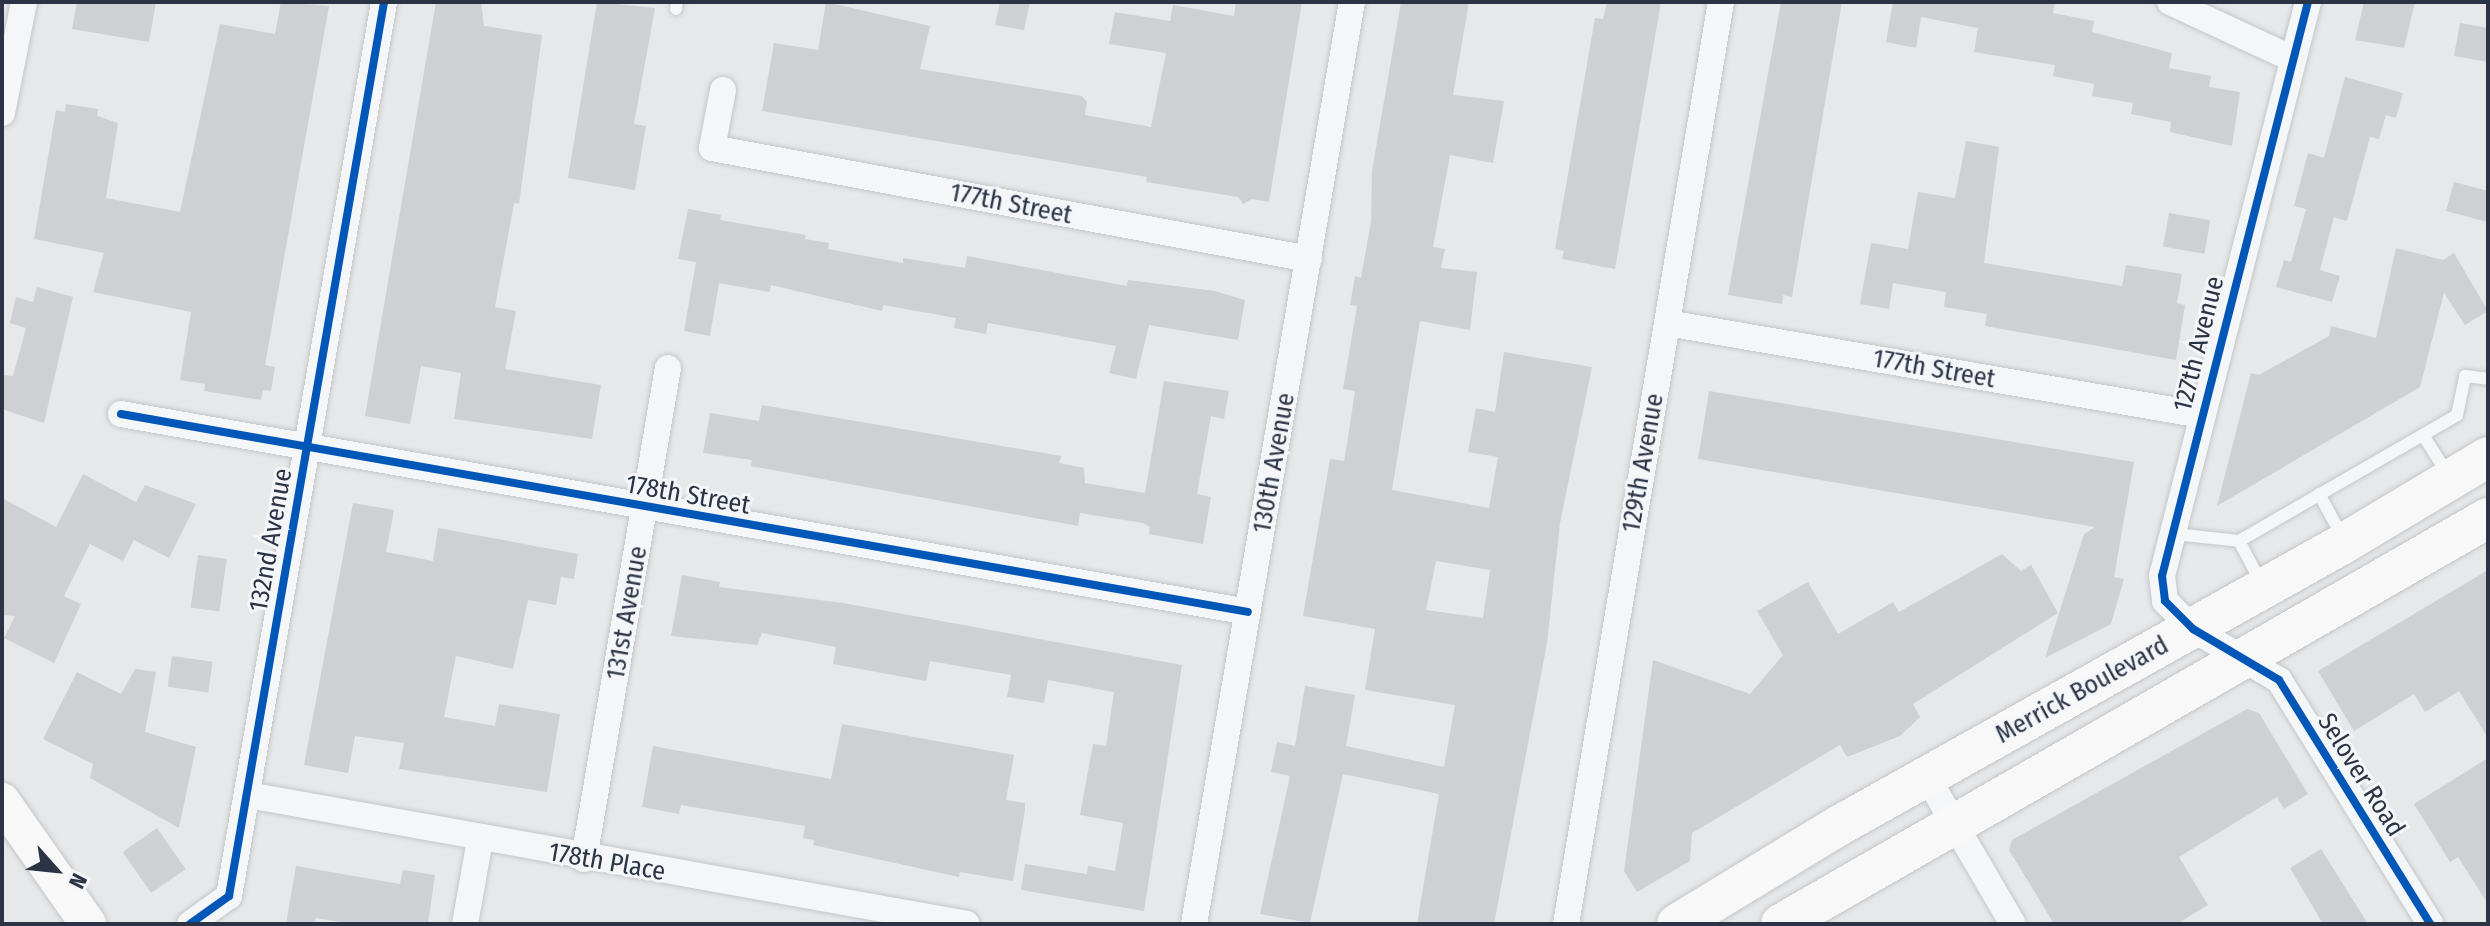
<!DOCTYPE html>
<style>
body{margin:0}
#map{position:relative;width:2490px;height:926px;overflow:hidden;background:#e6e8ea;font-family:"Fira Sans Condensed",sans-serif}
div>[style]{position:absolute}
.building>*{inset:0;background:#ced0d3;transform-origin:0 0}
.roads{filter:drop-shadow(0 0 2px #c4c6c8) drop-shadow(0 0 2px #c4c6c8)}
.lane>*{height:12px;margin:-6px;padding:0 6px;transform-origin:6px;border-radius:6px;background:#f5f6f7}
.street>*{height:26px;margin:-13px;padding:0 13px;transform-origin:13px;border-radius:13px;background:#f5f6f7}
.secondary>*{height:36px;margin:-18px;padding:0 18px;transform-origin:18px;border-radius:18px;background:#f8f8f8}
.primary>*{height:40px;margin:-20px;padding:0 20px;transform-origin:20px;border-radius:20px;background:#f8f8f8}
.cycleway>*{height:8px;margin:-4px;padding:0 4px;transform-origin:4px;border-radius:4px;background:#0057b8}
span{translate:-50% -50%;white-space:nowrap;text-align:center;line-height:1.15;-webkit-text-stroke:6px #f4f6f9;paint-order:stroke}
.street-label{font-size:26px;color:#2b3445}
.frame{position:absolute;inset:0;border:4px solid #2b3445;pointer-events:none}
.north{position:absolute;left:16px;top:830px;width:80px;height:80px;-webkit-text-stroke:6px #f4f6f9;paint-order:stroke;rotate:117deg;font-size:22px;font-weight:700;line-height:32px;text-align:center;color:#2b3445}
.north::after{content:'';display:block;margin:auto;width:28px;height:36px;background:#2b3445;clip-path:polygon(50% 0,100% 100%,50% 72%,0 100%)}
</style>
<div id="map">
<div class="building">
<i style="clip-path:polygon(77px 2px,156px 2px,149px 42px,72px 29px)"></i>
<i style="clip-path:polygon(281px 2px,329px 6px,265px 365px,275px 367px,271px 391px,263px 390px,261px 400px,204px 391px,205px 384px,180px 380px,191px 312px,93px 292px,104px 253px,34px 239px,56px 110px,65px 112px,66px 104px,98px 109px,97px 116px,118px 123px,106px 198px,180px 212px,220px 24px,275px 34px)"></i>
<i style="clip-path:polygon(436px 2px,481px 2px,484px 26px,542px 35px,519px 204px,514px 203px,495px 307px,516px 311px,505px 369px,601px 385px,592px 439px,454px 419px,461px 373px,421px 366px,410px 424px,365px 416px)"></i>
<i style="clip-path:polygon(597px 2px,655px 8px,634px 124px,646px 126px,635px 190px,568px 178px)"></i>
<i style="clip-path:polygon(826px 2px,930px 26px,920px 69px,1082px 96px,1087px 102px,1085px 115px,1151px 127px,1166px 53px,1109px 44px,1115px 12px,1170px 21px,1173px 5px,1234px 16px,1236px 2px,1302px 2px,1269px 202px,1252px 199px,1243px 204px,1238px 197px,1146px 182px,1147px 177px,762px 111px,774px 43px,818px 50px)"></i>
<i style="clip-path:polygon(1000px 2px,1030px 2px,1024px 30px,995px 25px)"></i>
<i style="clip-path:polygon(evenodd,1401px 2px,1469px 2px,1453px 95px,1504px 101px,1493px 163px,1450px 155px,1433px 247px,1445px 249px,1441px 268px,1477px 272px,1470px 330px,1420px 321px,1392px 490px,1489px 508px,1498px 457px,1468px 452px,1476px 408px,1495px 412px,1504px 352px,1592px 367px,1560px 523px,1547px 643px,1494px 924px,1417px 924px,1439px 794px,1343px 774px,1310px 923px,1260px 914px,1290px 776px,1271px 772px,1277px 742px,1295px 746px,1305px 686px,1355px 695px,1346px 746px,1444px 767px,1455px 705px,1365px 690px,1375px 629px,1303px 616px,1330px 459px,1344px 461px,1349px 431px,1355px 391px,1343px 389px,1357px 306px,1350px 305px,1355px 276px,1361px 278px,1371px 221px,1372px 171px,1401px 2px,1436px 561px,1490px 570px,1483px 618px,1426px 610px,1436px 561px)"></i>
<i style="clip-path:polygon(1607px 2px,1661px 2px,1615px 269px,1562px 259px,1564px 251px,1555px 249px,1595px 18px,1603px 19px)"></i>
<i style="clip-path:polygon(1781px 2px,1842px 2px,1792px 297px,1783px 295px,1782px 304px,1728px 295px)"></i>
<i style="clip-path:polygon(1893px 2px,2055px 2px,2053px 13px,2094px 21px,2092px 32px,2172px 53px,2169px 68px,2211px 76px,2209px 87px,2240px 92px,2232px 146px,2170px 132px,2171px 122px,2131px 114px,2133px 103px,2092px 96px,2094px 84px,2053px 76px,2055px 65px,1974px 52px,1978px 28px,1921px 17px,1916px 48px,1886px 42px)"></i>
<i style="clip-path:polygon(2364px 2px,2415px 2px,2404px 48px,2355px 40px)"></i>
<i style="clip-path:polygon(2460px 23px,2488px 28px,2488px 62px,2454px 56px)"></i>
<i style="clip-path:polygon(2345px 77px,2403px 93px,2396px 118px,2386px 115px,2379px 139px,2370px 137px,2347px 221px,2334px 217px,2320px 270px,2340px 276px,2332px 302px,2276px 287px,2284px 260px,2291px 262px,2306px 209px,2294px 206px,2308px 153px,2324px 158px)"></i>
<i style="clip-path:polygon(1966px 141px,1999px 147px,1984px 263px,2122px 286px,2126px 265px,2182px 274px,2177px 303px,2185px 305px,2176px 360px,1985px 326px,1987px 314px,1944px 307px,1946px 292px,1893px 283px,1889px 309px,1860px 304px,1871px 243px,1908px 249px,1918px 192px,1955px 198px)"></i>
<i style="clip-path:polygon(2454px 182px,2488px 191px,2488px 222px,2446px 211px)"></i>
<i style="clip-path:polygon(688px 209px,721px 215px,720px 220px,806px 235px,805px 239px,829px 243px,828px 249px,903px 263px,903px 258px,965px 268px,967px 256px,1127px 286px,1128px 280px,1215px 291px,1245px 300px,1238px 340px,1149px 325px,1136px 379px,1109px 373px,1116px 346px,988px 323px,986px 334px,954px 328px,956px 318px,883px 305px,882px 311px,771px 285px,770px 292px,719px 283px,710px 336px,684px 331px,696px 262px,678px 259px)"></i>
<i style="left:2169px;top:213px;width:42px;height:34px;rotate:10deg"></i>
<i style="clip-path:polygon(2396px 248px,2443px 260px,2454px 253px,2488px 311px,2465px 325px,2444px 293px,2420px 387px,2217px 506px,2251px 373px,2259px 375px,2329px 336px,2331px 326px,2376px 338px)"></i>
<i style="clip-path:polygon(37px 287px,73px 297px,44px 423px,2px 409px,2px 375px,13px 376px,26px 328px,10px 323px,16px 297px,33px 302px)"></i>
<i style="clip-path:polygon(1164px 381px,1229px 391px,1224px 419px,1211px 416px,1204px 454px,1197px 494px,1211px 497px,1203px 544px,1149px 534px,1150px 527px,1143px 523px,1080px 513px,1078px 526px,751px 466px,752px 460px,703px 453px,710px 413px,759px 421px,762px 405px,1061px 456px,1059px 463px,1084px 468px,1085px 483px,1145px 493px)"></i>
<i style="clip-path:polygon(1709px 391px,2134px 462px,2114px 577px,2124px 579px,2111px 624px,2045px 658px,2084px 534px,2095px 527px,1698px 459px)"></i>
<i style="clip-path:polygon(83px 474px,136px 502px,145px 485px,196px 504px,169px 558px,134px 540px,123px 561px,90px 544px,64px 596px,81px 604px,54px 663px,4px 638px,15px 616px,2px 615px,2px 498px,56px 527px)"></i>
<i style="clip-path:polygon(353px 503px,394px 510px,386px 552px,433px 561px,438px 528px,578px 554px,574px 579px,561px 577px,556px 605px,528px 600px,513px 669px,456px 656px,444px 717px,495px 726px,499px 704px,560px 714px,547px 792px,399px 769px,404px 743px,355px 736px,348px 773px,304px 765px)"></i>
<i style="clip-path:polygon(2002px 554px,2021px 571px,2031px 565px,2058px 613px,1913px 704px,1920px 717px,1900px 736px,1847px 757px,1840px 745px,1692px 833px,1690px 861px,1637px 892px,1624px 871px,1653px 660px,1750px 694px,1783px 655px,1757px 611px,1808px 582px,1838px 634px,1893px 602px,1899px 612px)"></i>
<i style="left:198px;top:555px;width:29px;height:53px;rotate:8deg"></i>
<i style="clip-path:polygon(2488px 570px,2488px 738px,2459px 691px,2425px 712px,2414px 694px,2354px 731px,2318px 671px)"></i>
<i style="clip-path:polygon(682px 575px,720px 582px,719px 587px,843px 603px,1182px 665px,1144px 911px,1021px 890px,1025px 864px,1087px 874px,1088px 866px,1115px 871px,1123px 823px,1080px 815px,1093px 744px,1106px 746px,1114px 692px,1048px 680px,1044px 703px,1007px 697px,1011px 675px,930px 661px,926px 681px,833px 664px,836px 647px,762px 633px,757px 645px,671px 636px)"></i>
<i style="left:172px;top:656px;width:41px;height:31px;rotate:8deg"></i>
<i style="clip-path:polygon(135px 669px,156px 672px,145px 732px,196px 747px,179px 828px,90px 778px,93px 764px,43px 739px,77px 672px,121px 694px)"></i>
<i style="clip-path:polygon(2247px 709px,2259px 713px,2308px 794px,2284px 809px,2277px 797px,2179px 857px,2208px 905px,2177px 924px,2054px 924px,2009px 850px,2012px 840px)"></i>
<i style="clip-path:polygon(842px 724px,1014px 755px,1006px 800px,1025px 803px,1025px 810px,1013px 881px,960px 872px,959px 877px,813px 845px,814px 840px,803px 838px,805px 826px,681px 805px,679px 814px,642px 807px,653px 746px,831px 779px)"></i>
<i style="clip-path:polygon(2488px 758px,2488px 904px,2458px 857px,2450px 862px,2414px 804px)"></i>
<i style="left:157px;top:828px;width:50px;height:42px;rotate:55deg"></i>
<i style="clip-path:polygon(2321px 849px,2368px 924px,2323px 924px,2290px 868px)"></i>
<i style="clip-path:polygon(296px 866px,400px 884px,403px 870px,435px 875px,428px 924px,354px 924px,316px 918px,314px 924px,286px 924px)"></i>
</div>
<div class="roads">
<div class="lane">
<i style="left:676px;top:9px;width:7px;rotate:-82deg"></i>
<i style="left:2423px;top:435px;width:49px;rotate:57.6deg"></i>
<i style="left:2319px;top:494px;width:48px;rotate:61.3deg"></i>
<i style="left:2174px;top:534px;width:65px;rotate:6.1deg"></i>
<i style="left:2239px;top:541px;width:252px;rotate:-30deg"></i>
<i style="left:2457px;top:415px;width:40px;rotate:-78deg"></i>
<i style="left:2465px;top:376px;width:23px;rotate:7deg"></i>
<i style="left:2239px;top:541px;width:49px;rotate:61.9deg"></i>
</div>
<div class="street">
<i style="left:2170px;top:2px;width:136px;rotate:24.9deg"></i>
<i style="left:2308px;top:2px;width:592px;rotate:104.27deg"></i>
<i style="left:2162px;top:576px;width:25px;rotate:83deg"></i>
<i style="left:2165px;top:601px;width:40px;rotate:45deg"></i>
<i style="left:2193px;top:629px;width:100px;rotate:30.7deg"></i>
<i style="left:2279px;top:680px;width:287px;rotate:58.2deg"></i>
<i style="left:723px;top:90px;width:59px;rotate:100.7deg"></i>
<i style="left:712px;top:148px;width:607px;rotate:10.53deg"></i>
<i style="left:2px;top:113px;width:113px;rotate:-78.8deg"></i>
<i style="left:1667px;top:323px;width:543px;rotate:9.76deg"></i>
<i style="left:121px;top:414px;width:1144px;rotate:9.96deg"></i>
<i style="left:1927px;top:777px;width:170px;rotate:59.7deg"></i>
<i style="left:248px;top:795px;width:730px;rotate:10.17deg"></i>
<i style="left:584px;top:859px;width:498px;rotate:-80.3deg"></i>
<i style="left:190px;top:924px;width:48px;rotate:-35.7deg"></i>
<i style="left:229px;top:896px;width:907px;rotate:-80.16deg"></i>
<i style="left:465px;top:924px;width:85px;rotate:-79.9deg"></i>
<i style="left:1194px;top:924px;width:935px;rotate:-80.28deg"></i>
<i style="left:1566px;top:924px;width:935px;rotate:-80.46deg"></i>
</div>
<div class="secondary">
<i style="left:2px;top:801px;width:150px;rotate:55deg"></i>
</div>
<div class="primary">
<i style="left:1677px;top:924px;width:191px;rotate:-31.3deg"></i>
<i style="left:1840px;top:825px;width:574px;rotate:-29.2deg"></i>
<i style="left:2341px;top:545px;width:171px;rotate:-30.9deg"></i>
<i style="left:1781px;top:924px;width:815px;rotate:-29.87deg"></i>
</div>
</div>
<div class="cycleway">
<i style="left:2308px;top:2px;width:592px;rotate:104.27deg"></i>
<i style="left:2162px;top:576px;width:25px;rotate:83deg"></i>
<i style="left:2165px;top:601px;width:40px;rotate:45deg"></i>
<i style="left:2193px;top:629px;width:100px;rotate:30.7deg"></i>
<i style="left:2279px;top:680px;width:287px;rotate:58.2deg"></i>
<i style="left:121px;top:414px;width:1144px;rotate:9.96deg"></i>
<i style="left:190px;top:924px;width:48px;rotate:-35.7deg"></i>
<i style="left:229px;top:896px;width:907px;rotate:-80.16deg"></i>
</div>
<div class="street-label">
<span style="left:1011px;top:204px;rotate:11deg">177th Street</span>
<span style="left:2199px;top:344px;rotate:-76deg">127th Avenue</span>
<span style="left:1934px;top:369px;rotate:10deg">177th Street</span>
<span style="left:1274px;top:463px;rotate:-80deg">130th Avenue</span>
<span style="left:1643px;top:463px;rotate:-80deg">129th Avenue</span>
<span style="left:688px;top:495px;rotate:10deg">178th Street</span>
<span style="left:271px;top:540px;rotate:-80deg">132nd Avenue</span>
<span style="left:627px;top:613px;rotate:-80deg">131st Avenue</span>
<span style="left:2082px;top:690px;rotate:-29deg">Merrick Boulevard</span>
<span style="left:2361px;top:775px;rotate:58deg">Selover Road</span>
<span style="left:607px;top:862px;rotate:10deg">178th Place</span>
</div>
<div class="frame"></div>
<div class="north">N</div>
</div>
